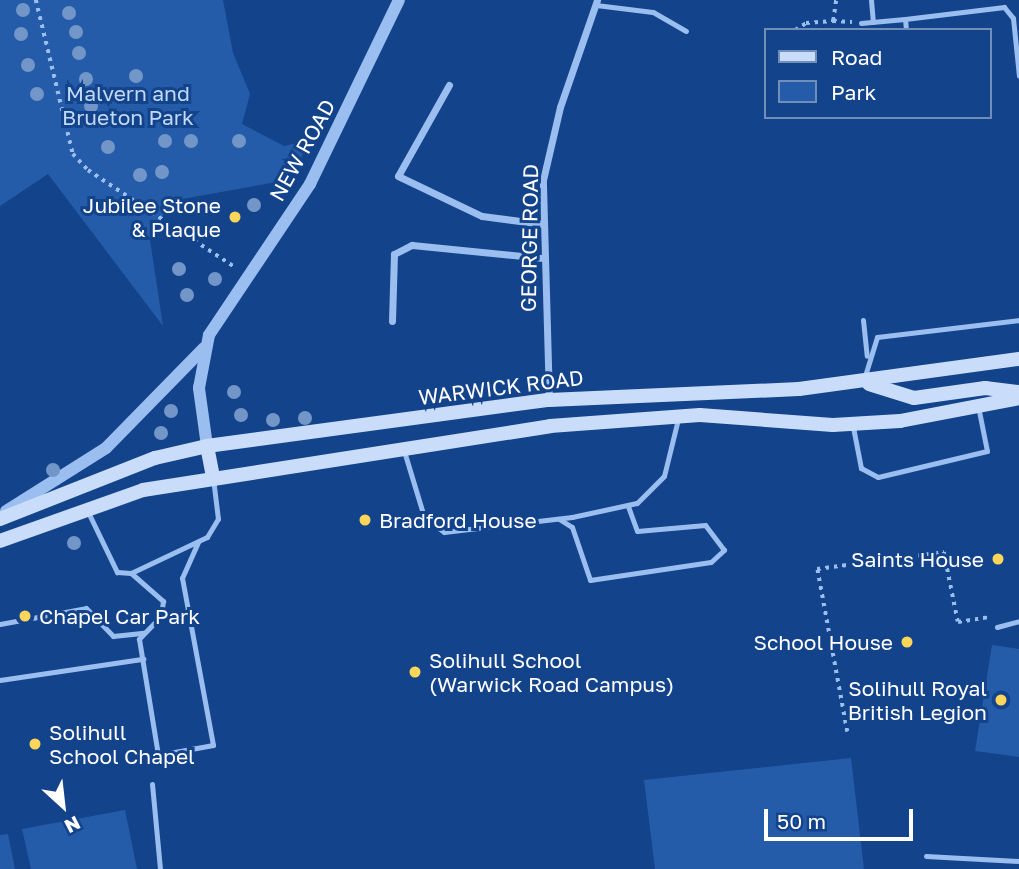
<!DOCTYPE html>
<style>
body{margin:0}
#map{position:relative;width:1019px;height:869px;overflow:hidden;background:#13438a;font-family:"Golos Text",sans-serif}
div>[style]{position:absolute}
.green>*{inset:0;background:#255ca9}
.path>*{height:3.5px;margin-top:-1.75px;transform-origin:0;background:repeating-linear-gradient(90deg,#9bbef0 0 3.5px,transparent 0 8.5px)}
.service>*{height:5px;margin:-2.5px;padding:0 2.5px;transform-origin:2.5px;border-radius:2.5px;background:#9bbef0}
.minor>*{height:7px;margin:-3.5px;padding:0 3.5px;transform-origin:3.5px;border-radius:3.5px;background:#9bbef0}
.tertiary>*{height:12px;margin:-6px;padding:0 6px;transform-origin:6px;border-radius:6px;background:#9bbef0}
.secondary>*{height:14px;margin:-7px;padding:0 7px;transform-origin:7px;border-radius:7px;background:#c9ddfb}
.trees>*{width:14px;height:14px;margin:-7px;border-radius:50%;background:#7396c9}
.dots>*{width:19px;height:19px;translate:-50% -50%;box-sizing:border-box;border:4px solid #13438a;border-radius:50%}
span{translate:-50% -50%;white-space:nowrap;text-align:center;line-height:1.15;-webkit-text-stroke:6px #13438a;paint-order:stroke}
.park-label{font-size:21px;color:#c1d9fc}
.street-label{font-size:21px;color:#fff}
.poi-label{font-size:21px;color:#fff}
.right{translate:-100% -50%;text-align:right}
.left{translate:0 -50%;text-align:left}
.legend{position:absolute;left:764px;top:28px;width:228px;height:91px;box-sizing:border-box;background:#13438a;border:2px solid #718eb9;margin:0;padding:9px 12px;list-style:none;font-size:21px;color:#fff}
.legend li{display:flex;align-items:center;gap:14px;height:35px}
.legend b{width:35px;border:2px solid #718eb9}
.north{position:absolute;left:28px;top:771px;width:70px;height:70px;-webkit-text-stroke:5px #13438a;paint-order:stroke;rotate:153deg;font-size:19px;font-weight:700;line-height:28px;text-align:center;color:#fff}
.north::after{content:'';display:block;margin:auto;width:24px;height:32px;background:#fff;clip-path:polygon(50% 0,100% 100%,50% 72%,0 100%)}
.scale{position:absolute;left:764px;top:809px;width:149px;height:32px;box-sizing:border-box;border:4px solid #fff;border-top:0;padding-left:9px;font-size:21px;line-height:24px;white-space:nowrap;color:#fff;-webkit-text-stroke:5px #13438a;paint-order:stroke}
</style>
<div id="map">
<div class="green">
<i style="clip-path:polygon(0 0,223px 0,233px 53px,250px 94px,242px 124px,284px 146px,311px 140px,288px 180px,171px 201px,150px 240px,163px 326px,48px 174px,0 206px)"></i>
<i style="clip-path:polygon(992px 645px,1019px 649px,1019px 757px,975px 751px)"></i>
<i style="clip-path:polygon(851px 758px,864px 869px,655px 869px,644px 780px)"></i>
<i style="clip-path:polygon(125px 810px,137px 869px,31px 869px,22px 829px)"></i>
<i style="clip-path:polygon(8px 834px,15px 869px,0 869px,0 835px)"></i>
</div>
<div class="path">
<i style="left:36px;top:0;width:158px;rotate:76.5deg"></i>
<i style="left:73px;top:154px;width:22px;rotate:47deg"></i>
<i style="left:88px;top:170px;width:178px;rotate:33.5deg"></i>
<i style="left:833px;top:21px;width:19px;rotate:3deg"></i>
<i style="left:795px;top:30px;width:13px;rotate:-32deg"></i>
<i style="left:806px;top:23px;width:27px;rotate:-4deg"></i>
<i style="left:833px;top:21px;width:21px;rotate:-82deg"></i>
<i style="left:847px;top:732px;width:166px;rotate:-100.4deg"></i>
<i style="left:817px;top:569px;width:128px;rotate:-7.6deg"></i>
<i style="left:944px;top:552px;width:71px;rotate:78.7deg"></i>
<i style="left:958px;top:622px;width:31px;rotate:-9deg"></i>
</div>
<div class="service">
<i style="left:871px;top:0;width:22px;rotate:85deg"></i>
<i style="left:596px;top:5px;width:57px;rotate:7deg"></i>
<i style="left:653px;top:12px;width:38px;rotate:30deg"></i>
<i style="left:861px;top:23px;width:44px;rotate:-5.2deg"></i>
<i style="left:906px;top:30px;width:11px;rotate:-95deg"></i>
<i style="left:905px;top:19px;width:100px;rotate:-6.9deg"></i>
<i style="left:1004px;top:7px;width:14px;rotate:51deg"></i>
<i style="left:1013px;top:18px;width:58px;rotate:84.1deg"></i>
<i style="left:863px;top:320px;width:36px;rotate:84deg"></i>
<i style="left:864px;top:379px;width:44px;rotate:-72.8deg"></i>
<i style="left:877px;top:337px;width:143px;rotate:-6.8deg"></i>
<i style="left:853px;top:427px;width:42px;rotate:79deg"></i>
<i style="left:861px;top:468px;width:19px;rotate:28deg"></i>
<i style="left:878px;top:477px;width:112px;rotate:-13.4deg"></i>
<i style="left:987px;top:451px;width:46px;rotate:-101.3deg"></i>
<i style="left:404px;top:451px;width:69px;rotate:73.1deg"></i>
<i style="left:424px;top:517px;width:25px;rotate:37deg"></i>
<i style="left:444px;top:532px;width:129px;rotate:-6.7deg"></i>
<i style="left:572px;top:517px;width:66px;rotate:-12.2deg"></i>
<i style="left:637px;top:503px;width:38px;rotate:-45deg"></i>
<i style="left:664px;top:476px;width:59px;rotate:-76.2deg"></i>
<i style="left:88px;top:512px;width:67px;rotate:64.2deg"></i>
<i style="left:117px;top:572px;width:14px;rotate:4deg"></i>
<i style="left:131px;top:573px;width:43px;rotate:41.2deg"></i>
<i style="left:163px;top:601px;width:15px;rotate:98deg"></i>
<i style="left:161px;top:616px;width:32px;rotate:134deg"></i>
<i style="left:139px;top:639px;width:118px;rotate:80.7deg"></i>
<i style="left:158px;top:755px;width:56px;rotate:-10.3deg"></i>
<i style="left:213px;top:745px;width:170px;rotate:-100.5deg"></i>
<i style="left:182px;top:578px;width:39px;rotate:-66deg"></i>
<i style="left:559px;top:519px;width:15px;rotate:32deg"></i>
<i style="left:572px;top:527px;width:56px;rotate:71.2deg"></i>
<i style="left:590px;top:580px;width:122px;rotate:-8.5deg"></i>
<i style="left:711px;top:562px;width:18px;rotate:-43deg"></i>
<i style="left:724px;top:550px;width:31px;rotate:-127deg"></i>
<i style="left:705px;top:525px;width:68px;rotate:175deg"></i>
<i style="left:637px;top:531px;width:27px;rotate:-110deg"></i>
<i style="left:131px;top:573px;width:84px;rotate:-25.3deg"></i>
<i style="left:207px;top:537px;width:21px;rotate:-59deg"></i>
<i style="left:218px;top:519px;width:39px;rotate:-97deg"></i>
<i style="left:0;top:624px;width:87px;rotate:-10.5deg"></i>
<i style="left:86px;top:608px;width:39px;rotate:46deg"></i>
<i style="left:113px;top:636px;width:31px;rotate:-6deg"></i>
<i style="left:997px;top:627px;width:23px;rotate:-15deg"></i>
<i style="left:0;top:680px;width:145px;rotate:-8.4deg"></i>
<i style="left:152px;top:784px;width:85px;rotate:84.6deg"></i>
<i style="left:926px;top:856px;width:93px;rotate:3.1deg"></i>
</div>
<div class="minor">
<i style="left:449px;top:85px;width:104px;rotate:119.3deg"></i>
<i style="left:398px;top:176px;width:93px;rotate:25.5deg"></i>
<i style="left:482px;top:216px;width:62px;rotate:7.5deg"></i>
<i style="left:392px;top:321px;width:67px;rotate:-88.3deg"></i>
<i style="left:394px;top:254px;width:20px;rotate:-27deg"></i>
<i style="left:412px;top:245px;width:132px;rotate:5.7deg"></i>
<i style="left:549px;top:400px;width:220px;rotate:-91.6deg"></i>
<i style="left:543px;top:180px;width:75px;rotate:-76.9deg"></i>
<i style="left:560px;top:107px;width:113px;rotate:-70.9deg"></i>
</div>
<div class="tertiary">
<i style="left:207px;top:446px;width:59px;rotate:-97.9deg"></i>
<i style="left:199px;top:388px;width:54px;rotate:-79.3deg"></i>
<i style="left:209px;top:335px;width:182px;rotate:-56.2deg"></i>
<i style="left:310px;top:184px;width:204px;rotate:-64.2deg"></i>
<i style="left:6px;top:511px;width:118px;rotate:-32.2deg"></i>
<i style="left:106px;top:448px;width:140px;rotate:-45.6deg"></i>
</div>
<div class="secondary">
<i style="left:869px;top:384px;width:47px;rotate:17.3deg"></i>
<i style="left:914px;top:398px;width:72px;rotate:-8deg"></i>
<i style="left:985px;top:388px;width:34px;rotate:7deg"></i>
<i style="left:207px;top:446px;width:32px;rotate:79deg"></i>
<i style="left:0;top:519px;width:167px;rotate:-21.5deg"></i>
<i style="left:155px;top:458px;width:53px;rotate:-13deg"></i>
<i style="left:207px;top:446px;width:345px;rotate:-7.7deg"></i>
<i style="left:549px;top:400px;width:250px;rotate:-2.5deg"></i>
<i style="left:799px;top:389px;width:222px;rotate:-7.8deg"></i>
<i style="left:0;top:541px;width:152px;rotate:-19.6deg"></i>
<i style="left:143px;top:490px;width:412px;rotate:-8.9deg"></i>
<i style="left:550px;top:426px;width:150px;rotate:-4.2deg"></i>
<i style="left:700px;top:415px;width:133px;rotate:4.3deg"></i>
<i style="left:833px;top:425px;width:67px;rotate:-3.4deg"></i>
<i style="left:900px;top:421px;width:121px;rotate:-10.9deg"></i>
</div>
<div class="trees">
<i style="left:23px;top:10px"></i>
<i style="left:69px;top:13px"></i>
<i style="left:76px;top:32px"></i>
<i style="left:21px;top:34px"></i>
<i style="left:79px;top:53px"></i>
<i style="left:28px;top:65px"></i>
<i style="left:136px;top:76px"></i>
<i style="left:86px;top:79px"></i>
<i style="left:37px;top:94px"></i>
<i style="left:91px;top:106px"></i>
<i style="left:165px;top:141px"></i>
<i style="left:191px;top:141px"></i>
<i style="left:239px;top:141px"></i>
<i style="left:108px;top:147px"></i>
<i style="left:162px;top:172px"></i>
<i style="left:140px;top:175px"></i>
<i style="left:254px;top:205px"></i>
<i style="left:179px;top:269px"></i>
<i style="left:215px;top:279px"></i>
<i style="left:187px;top:295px"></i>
<i style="left:234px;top:392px"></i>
<i style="left:171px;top:411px"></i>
<i style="left:241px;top:415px"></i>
<i style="left:305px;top:418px"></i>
<i style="left:273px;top:420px"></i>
<i style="left:161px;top:433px"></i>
<i style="left:53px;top:470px"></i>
<i style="left:74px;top:543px"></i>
</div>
<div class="dots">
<i style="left:235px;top:217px;background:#ffd55a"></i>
<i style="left:365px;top:520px;background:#ffd55a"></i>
<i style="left:998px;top:559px;background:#ffd55a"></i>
<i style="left:25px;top:616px;background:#ffd55a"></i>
<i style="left:907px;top:642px;background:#ffd55a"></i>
<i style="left:415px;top:672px;background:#ffd55a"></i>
<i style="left:1001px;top:700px;background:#ffd55a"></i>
<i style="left:35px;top:744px;background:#ffd55a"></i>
</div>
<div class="park-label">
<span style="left:128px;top:105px">Malvern and<br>Brueton Park</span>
</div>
<div class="street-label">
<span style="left:302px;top:150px;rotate:-61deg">NEW ROAD</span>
<span style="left:529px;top:238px;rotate:-89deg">GEORGE ROAD</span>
<span style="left:501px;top:387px;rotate:-7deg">WARWICK ROAD</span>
</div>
<div class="poi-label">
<span class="right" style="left:221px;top:217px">Jubilee Stone<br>&amp; Plaque</span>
<span class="left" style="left:379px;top:520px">Bradford House</span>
<span class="right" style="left:984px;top:559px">Saints House</span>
<span class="left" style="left:39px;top:616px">Chapel Car Park</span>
<span class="right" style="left:893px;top:642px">School House</span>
<span class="left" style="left:429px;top:672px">Solihull School<br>(Warwick Road Campus)</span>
<span class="right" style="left:987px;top:700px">Solihull Royal<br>British Legion</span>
<span class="left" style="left:49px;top:744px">Solihull<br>School Chapel</span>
</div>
<ul class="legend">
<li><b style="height:9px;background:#c9ddfb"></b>Road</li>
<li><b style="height:19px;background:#255ca9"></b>Park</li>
</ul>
<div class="north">N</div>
<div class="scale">50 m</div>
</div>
